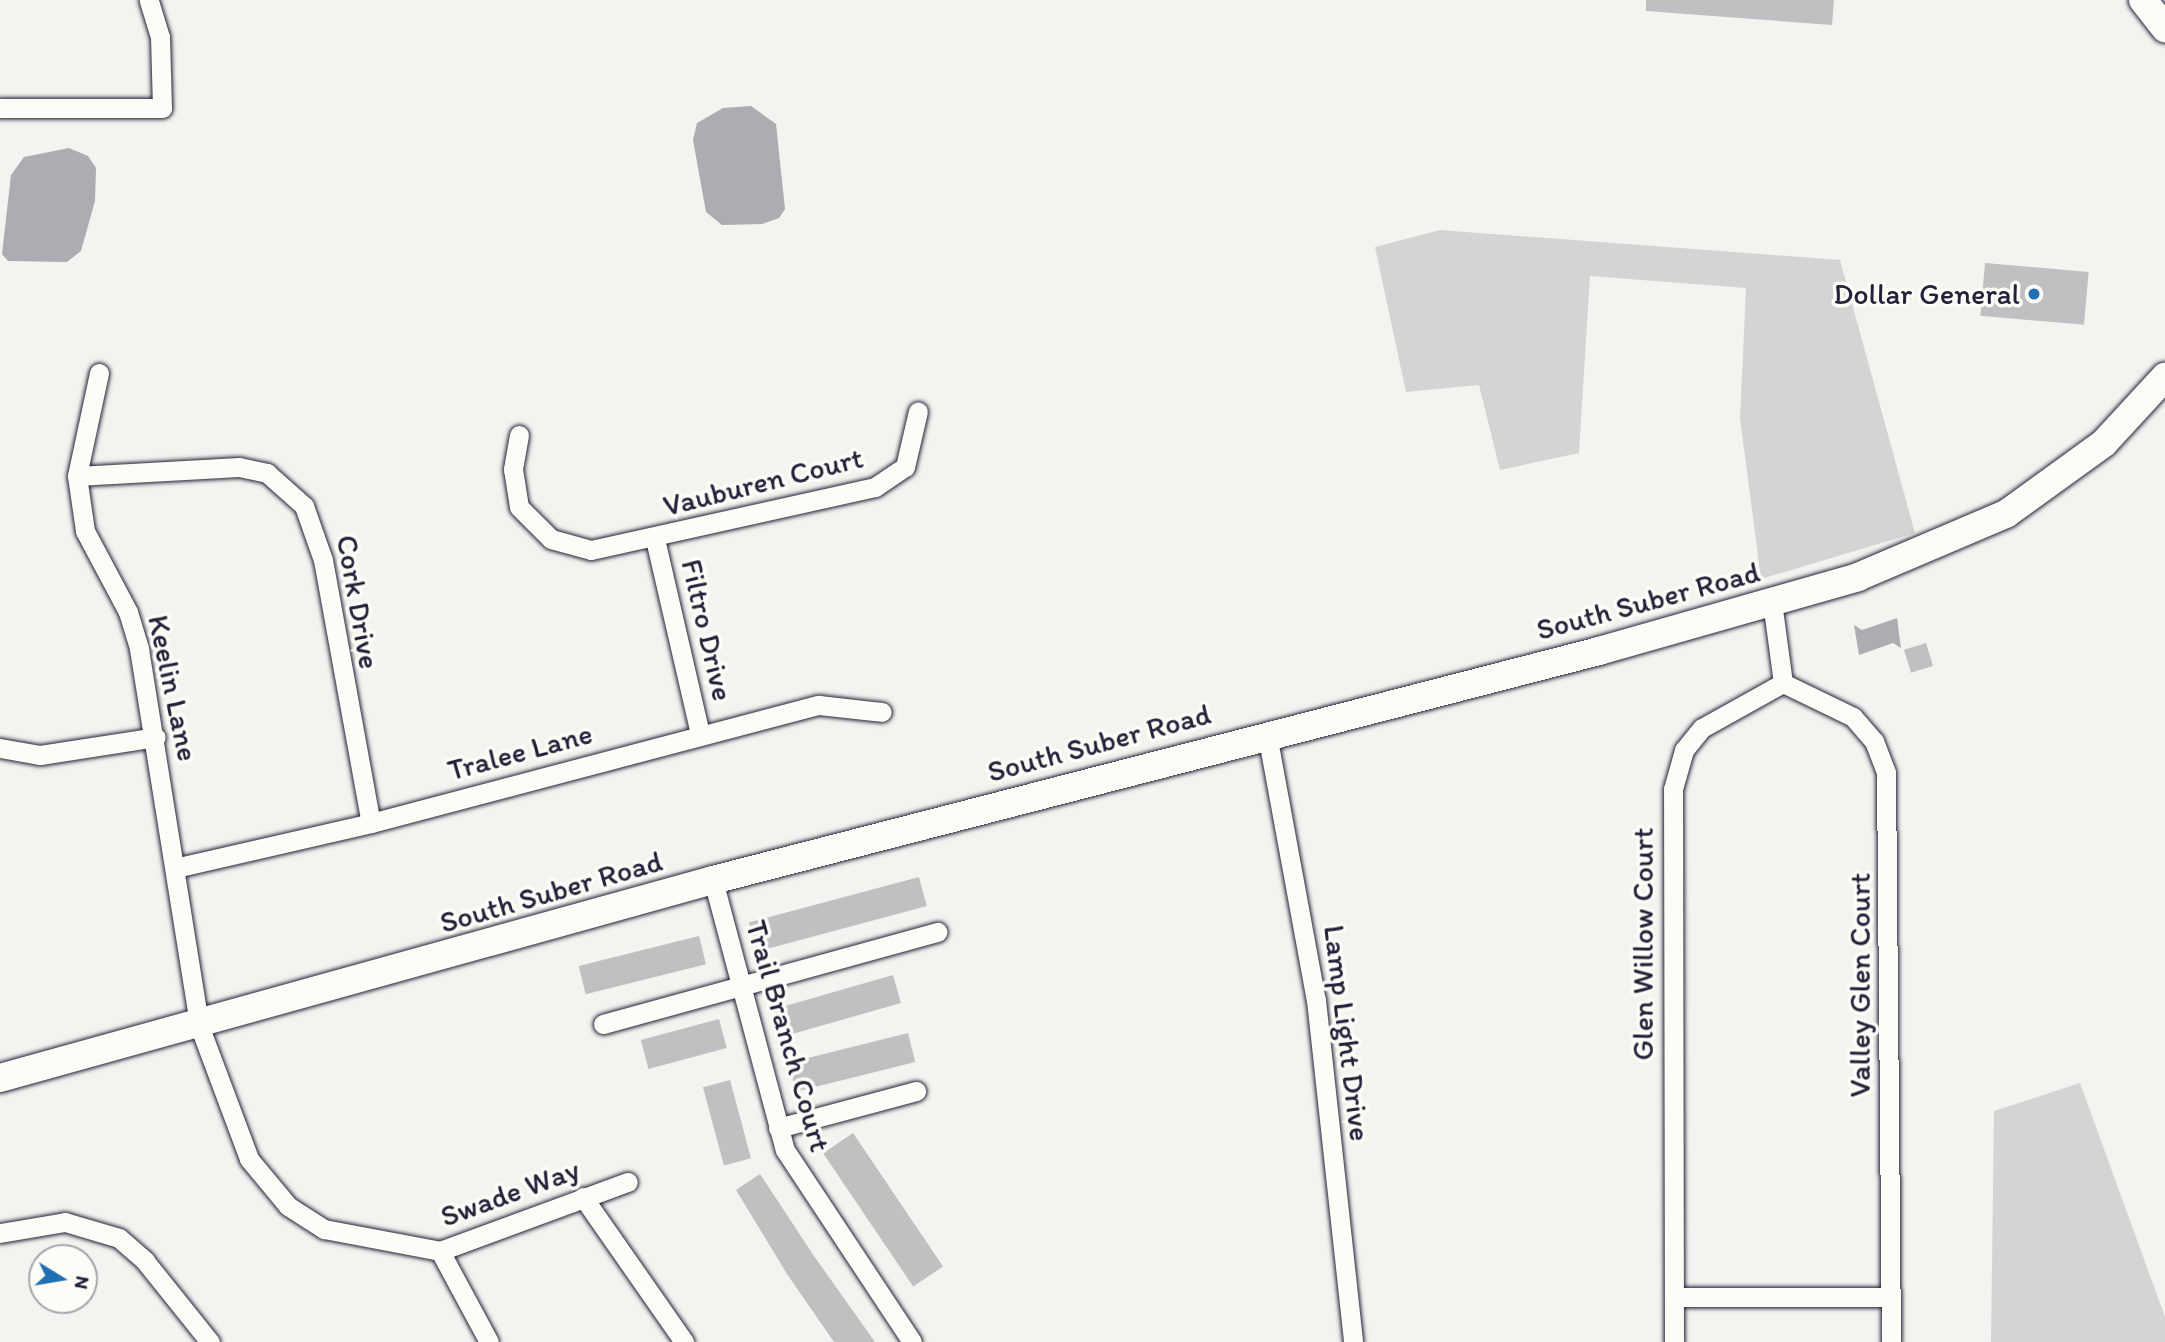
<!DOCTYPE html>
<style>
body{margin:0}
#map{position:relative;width:2165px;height:1342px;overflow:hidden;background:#f4f3ef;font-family:Itim,sans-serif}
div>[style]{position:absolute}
.green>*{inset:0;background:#d5d4d5}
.water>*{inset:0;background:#acacb2}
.building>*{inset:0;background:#c0bfc2;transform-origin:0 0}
.roads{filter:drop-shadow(0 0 2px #22223b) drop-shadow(0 0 2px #22223b)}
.street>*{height:19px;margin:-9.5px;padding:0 9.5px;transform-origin:9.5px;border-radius:9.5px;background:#fdfcf7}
.secondary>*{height:28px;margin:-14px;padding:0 14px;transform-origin:14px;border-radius:14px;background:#fdfcf7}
.dots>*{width:19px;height:19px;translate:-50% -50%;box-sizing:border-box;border:4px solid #fdfcf7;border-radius:50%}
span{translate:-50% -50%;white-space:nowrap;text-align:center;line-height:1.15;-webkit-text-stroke:7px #fdfcf7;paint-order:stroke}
.poi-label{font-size:30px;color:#22223b}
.right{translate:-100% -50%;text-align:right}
.street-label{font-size:30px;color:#22223b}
.north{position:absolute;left:28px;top:1244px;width:70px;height:70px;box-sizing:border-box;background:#fdfcf7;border:2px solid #a5a5ac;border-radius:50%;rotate:101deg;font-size:19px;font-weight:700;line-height:28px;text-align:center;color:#22223b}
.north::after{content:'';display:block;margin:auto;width:24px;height:32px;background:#1f6fb2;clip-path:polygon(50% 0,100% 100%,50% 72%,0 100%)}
</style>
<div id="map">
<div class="green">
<i style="clip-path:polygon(1440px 230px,1840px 260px,1915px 533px,1761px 579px,1740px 418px,1746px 288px,1590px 276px,1579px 453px,1500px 470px,1479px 385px,1406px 392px,1375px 247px)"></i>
<i style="clip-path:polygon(2080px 1083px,2165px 1317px,2165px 1342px,1991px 1342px,1994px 1111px)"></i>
</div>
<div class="water">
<i style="clip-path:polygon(751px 106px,776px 124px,785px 209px,779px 218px,762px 224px,722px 225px,706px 212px,693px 140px,697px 123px,723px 108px)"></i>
<i style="clip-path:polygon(69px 148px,88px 156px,96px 168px,95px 201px,81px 251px,67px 262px,8px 261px,2px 254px,11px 175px,24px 157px)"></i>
<i style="clip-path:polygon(1897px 618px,1901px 648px,1893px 643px,1859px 655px,1854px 625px,1862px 630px)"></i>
</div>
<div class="building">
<i style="clip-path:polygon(1646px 0,1834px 0,1832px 25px,1646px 11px)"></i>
<i style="left:1985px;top:263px;width:104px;height:53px;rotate:5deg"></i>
<i style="left:1926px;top:643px;width:24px;height:23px;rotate:73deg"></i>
<i style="left:919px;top:877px;width:30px;height:176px;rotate:75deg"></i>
<i style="left:699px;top:936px;width:29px;height:124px;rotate:76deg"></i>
<i style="left:893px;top:975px;width:29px;height:124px;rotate:74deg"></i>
<i style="left:719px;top:1019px;width:30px;height:81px;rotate:75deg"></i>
<i style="left:908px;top:1033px;width:30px;height:123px;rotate:76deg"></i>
<i style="left:730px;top:1080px;width:81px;height:28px;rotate:75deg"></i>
<i style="left:853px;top:1133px;width:161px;height:36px;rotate:56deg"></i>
<i style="clip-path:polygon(760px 1174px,814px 1256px,875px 1342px,834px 1342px,787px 1274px,736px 1190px)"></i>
</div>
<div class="roads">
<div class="street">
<i style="left:0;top:108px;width:162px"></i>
<i style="left:162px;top:108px;width:71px;rotate:-91.6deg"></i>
<i style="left:160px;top:37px;width:39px;rotate:-107deg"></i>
<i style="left:99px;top:373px;width:105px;rotate:102.1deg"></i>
<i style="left:77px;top:476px;width:56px;rotate:81.7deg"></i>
<i style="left:85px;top:531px;width:92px;rotate:62deg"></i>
<i style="left:128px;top:612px;width:39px;rotate:73deg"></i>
<i style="left:139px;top:649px;width:381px;rotate:80.9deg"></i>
<i style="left:199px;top:1025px;width:143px;rotate:69.5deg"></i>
<i style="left:249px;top:1159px;width:61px;rotate:50.3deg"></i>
<i style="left:288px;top:1206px;width:43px;rotate:32.6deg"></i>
<i style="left:324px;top:1229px;width:118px;rotate:10.7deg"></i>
<i style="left:440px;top:1251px;width:200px;rotate:-20.2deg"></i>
<i style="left:519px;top:435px;width:35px;rotate:100deg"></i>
<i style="left:513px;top:469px;width:38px;rotate:81deg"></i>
<i style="left:519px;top:507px;width:45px;rotate:45deg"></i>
<i style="left:551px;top:539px;width:41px;rotate:15.4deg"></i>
<i style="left:591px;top:550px;width:291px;rotate:-12.5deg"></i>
<i style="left:875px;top:487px;width:36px;rotate:-34deg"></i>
<i style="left:905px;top:467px;width:57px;rotate:-76.9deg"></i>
<i style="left:77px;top:476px;width:162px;rotate:-3.2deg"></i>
<i style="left:239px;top:467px;width:29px;rotate:12deg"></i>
<i style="left:267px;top:473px;width:50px;rotate:41.7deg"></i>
<i style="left:304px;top:506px;width:57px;rotate:70.6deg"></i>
<i style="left:323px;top:560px;width:267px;rotate:79.7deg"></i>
<i style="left:655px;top:539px;width:200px;rotate:77deg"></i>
<i style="left:1783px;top:683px;width:78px;rotate:25.9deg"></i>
<i style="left:1853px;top:717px;width:32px;rotate:49deg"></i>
<i style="left:1874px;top:741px;width:33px;rotate:69deg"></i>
<i style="left:1886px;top:772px;width:570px;rotate:89.5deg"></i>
<i style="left:1267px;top:734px;width:270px;rotate:79.6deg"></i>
<i style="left:1316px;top:1000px;width:344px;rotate:83.8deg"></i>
<i style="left:0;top:748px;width:41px;rotate:9.9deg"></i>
<i style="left:40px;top:755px;width:117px;rotate:-8.8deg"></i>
<i style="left:175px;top:868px;width:201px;rotate:-12.9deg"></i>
<i style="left:371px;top:823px;width:463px;rotate:-14.8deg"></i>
<i style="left:819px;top:705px;width:63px;rotate:6.3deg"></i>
<i style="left:713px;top:880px;width:279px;rotate:75.1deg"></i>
<i style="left:785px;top:1150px;width:230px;rotate:56.5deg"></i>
<i style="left:603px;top:1024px;width:347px;rotate:-15.4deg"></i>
<i style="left:778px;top:1128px;width:143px;rotate:-15deg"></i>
<i style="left:583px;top:1197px;width:177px;rotate:55.1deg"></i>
<i style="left:0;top:1233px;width:66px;rotate:-9.6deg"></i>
<i style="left:65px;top:1222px;width:56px;rotate:16.5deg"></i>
<i style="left:119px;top:1238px;width:35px;rotate:41deg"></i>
<i style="left:145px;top:1261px;width:104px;rotate:51.3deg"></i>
<i style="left:440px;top:1251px;width:103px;rotate:61.7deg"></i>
<i style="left:1674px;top:1297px;width:217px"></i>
<i style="left:1674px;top:1342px;width:553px;rotate:-90.1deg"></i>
<i style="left:1673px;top:789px;width:41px;rotate:-74.2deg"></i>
<i style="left:1684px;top:750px;width:28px;rotate:-51deg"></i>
<i style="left:1702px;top:728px;width:93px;rotate:-29.1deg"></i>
<i style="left:1783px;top:683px;width:82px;rotate:-97.7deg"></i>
</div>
<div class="secondary">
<i style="left:2143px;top:0;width:36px;rotate:52deg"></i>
<i style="left:0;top:1078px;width:740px;rotate:-15.52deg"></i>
<i style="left:713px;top:880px;width:915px;rotate:-14.49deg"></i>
<i style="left:1599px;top:651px;width:269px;rotate:-15.9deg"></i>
<i style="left:1858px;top:577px;width:161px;rotate:-23.1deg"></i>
<i style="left:2006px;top:514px;width:121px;rotate:-35.9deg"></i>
<i style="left:2104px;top:443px;width:90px;rotate:-47.3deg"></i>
</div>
</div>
<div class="dots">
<i style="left:2034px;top:294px;background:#1f6fb2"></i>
</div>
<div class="poi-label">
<span class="right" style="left:2020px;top:294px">Dollar General</span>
</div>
<div class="street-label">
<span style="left:763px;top:482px;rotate:-14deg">Vauburen Court</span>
<span style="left:1648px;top:601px;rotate:-15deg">South Suber Road</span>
<span style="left:358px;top:602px;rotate:80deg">Cork Drive</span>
<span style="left:707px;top:630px;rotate:77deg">Filtro Drive</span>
<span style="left:173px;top:688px;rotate:78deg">Keelin Lane</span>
<span style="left:1099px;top:743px;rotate:-15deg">South Suber Road</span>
<span style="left:520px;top:752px;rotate:-15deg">Tralee Lane</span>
<span style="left:551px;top:892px;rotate:-16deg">South Suber Road</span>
<span style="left:1643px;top:944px;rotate:-90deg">Glen Willow Court</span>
<span style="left:1860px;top:985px;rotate:-90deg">Valley Glen Court</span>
<span style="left:1347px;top:1033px;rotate:83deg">Lamp Light Drive</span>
<span style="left:788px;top:1036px;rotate:74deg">Trail Branch Court</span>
<span style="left:510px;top:1193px;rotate:-20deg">Swade Way</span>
</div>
<div class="north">N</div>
</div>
